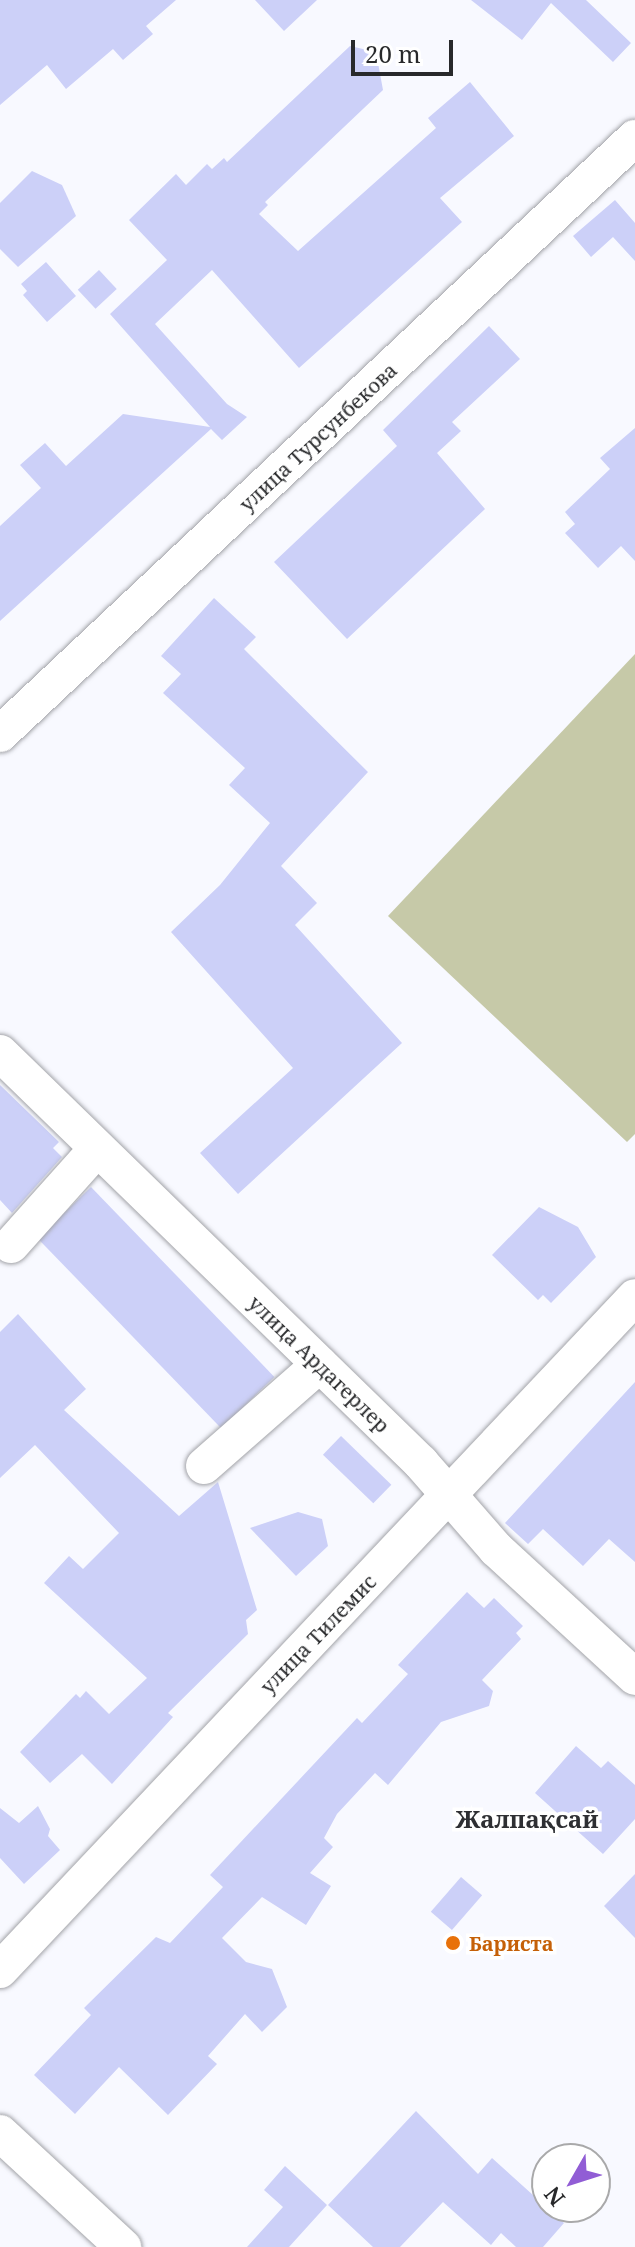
<!DOCTYPE html>
<meta charset="utf-8">
<style>
body{margin:0}
#map{position:relative;width:635px;height:2247px;overflow:hidden;background:#f8f9ff;font-family:"Noto Serif",serif}
div>[style]{position:absolute}
.green>*{inset:0;background:#c6c9a8}
.building>*{inset:0;background:#ccd0f8;transform-origin:0 0}
.roads{filter:drop-shadow(0 0 2px #a3a4a9) drop-shadow(0 0 2px #a3a4a9)}
.minor>*{height:36px;margin:-18px;padding:0 18px;transform-origin:18px;border-radius:18px;background:#fff}
.dots>*{width:22px;height:22px;translate:-50% -50%;box-sizing:border-box;border:4px solid #fff;border-radius:50%}
span{translate:-50% -50%;white-space:nowrap;text-align:center;line-height:1.15;-webkit-text-stroke:7px #fff;paint-order:stroke}
.street-label{font-size:20px;color:#28292b}
.food-label{font-size:20px;color:#c56008;font-weight:700}
.left{translate:0 -50%;text-align:left}
.quarter-label{font-size:24px;color:#2e2f33;font-weight:700}
.north{position:absolute;left:531px;top:2143px;width:80px;height:80px;box-sizing:border-box;background:#fff;border:2px solid #a9a9aa;border-radius:50%;rotate:231deg;font-size:22px;font-weight:700;line-height:32px;text-align:center;color:#28292b}
.north::after{content:'';display:block;margin:auto;width:28px;height:36px;background:#915dd5;clip-path:polygon(50% 0,100% 100%,50% 72%,0 100%)}
.scale{position:absolute;left:351px;top:40px;width:102px;height:36px;box-sizing:border-box;border:4px solid #28292b;border-top:0;padding-left:10px;font-size:24px;line-height:28px;white-space:nowrap;color:#28292b;-webkit-text-stroke:6px #fff;paint-order:stroke}
</style>
<div id="map">
<div class="green">
<i style="clip-path:polygon(635px 654px,635px 1134px,627px 1142px,388px 916px)"></i>
</div>
<div class="building">
<i style="clip-path:polygon(0 0,176px 0,146px 26px,153px 34px,123px 60px,113px 49px,66px 89px,47px 65px,0 105px)"></i>
<i style="clip-path:polygon(255px 0,317px 0,284px 31px)"></i>
<i style="clip-path:polygon(471px 0,586px 0,631px 43px,613px 62px,551px 3px,522px 40px)"></i>
<i style="clip-path:polygon(350px 46px,376px 52px,383px 90px,265px 202px,268px 205px,259px 214px,298px 251px,436px 128px,428px 118px,470px 82px,514px 136px,440px 198px,462px 222px,299px 368px,212px 270px,155px 324px,227px 404px,247px 417px,222px 440px,211px 429px,0 621px,0 526px,41px 488px,20px 465px,45px 443px,66px 466px,123px 414px,210px 427px,110px 314px,167px 260px,129px 220px,176px 174px,186px 185px,207px 164px,212px 169px,224px 158px,227px 162px)"></i>
<i style="clip-path:polygon(32px 171px,62px 185px,76px 216px,18px 267px,0 249px,0 203px)"></i>
<i style="clip-path:polygon(615px 200px,635px 223px,635px 261px,613px 237px,591px 257px,573px 236px)"></i>
<i style="clip-path:polygon(46px 262px,76px 296px,47px 322px,23px 295px,27px 291px,21px 284px)"></i>
<i style="left:99px;top:270px;width:26px;height:29px;rotate:47deg"></i>
<i style="clip-path:polygon(489px 326px,520px 359px,452px 422px,461px 431px,437px 453px,485px 509px,347px 639px,274px 562px,397px 446px,383px 430px)"></i>
<i style="clip-path:polygon(635px 428px,635px 561px,621px 546px,598px 568px,565px 533px,575px 524px,565px 512px,610px 469px,600px 458px)"></i>
<i style="clip-path:polygon(214px 598px,256px 637px,244px 649px,368px 772px,281px 866px,317px 903px,295px 925px,402px 1043px,238px 1194px,200px 1153px,293px 1068px,171px 932px,220px 885px,270px 823px,229px 785px,245px 768px,163px 693px,181px 674px,161px 656px)"></i>
<i style="clip-path:polygon(0 1085px,59px 1142px,53px 1148px,62px 1157px,12px 1213px,0 1200px)"></i>
<i style="left:91px;top:1187px;width:264px;height:74px;rotate:46deg"></i>
<i style="clip-path:polygon(539px 1207px,578px 1227px,596px 1257px,551px 1303px,543px 1295px,538px 1300px,492px 1255px)"></i>
<i style="clip-path:polygon(18px 1314px,86px 1389px,64px 1410px,179px 1516px,218px 1482px,257px 1610px,246px 1620px,248px 1634px,168px 1713px,173px 1717px,112px 1784px,82px 1754px,50px 1783px,20px 1752px,76px 1694px,80px 1698px,86px 1691px,109px 1714px,147px 1678px,44px 1583px,69px 1556px,83px 1569px,119px 1533px,35px 1445px,0 1478px,0 1332px)"></i>
<i style="clip-path:polygon(635px 1382px,635px 1562px,609px 1539px,583px 1566px,543px 1529px,528px 1544px,505px 1523px)"></i>
<i style="left:341px;top:1436px;width:70px;height:26px;rotate:44deg"></i>
<i style="clip-path:polygon(298px 1512px,322px 1519px,328px 1546px,296px 1576px,250px 1528px)"></i>
<i style="clip-path:polygon(467px 1592px,484px 1608px,494px 1598px,523px 1626px,516px 1633px,521px 1639px,482px 1680px,493px 1691px,489px 1706px,441px 1722px,388px 1785px,375px 1773px,337px 1814px,324px 1838px,333px 1847px,310px 1873px,331px 1886px,306px 1925px,262px 1897px,222px 1938px,246px 1962px,272px 1969px,287px 2007px,262px 2032px,245px 2014px,208px 2056px,217px 2064px,168px 2115px,119px 2067px,75px 2114px,34px 2075px,91px 2015px,84px 2008px,156px 1937px,170px 1943px,223px 1887px,210px 1875px,357px 1718px,362px 1723px,408px 1674px,398px 1665px)"></i>
<i style="clip-path:polygon(576px 1746px,601px 1768px,608px 1761px,635px 1785px,635px 1819px,603px 1854px,535px 1793px)"></i>
<i style="clip-path:polygon(38px 1806px,50px 1829px,48px 1836px,60px 1850px,24px 1884px,0 1858px,0 1808px,19px 1823px)"></i>
<i style="clip-path:polygon(635px 1874px,635px 1938px,604px 1906px)"></i>
<i style="left:461px;top:1877px;width:28px;height:46px;rotate:41deg"></i>
<i style="clip-path:polygon(416px 2111px,478px 2174px,492px 2158px,564px 2223px,543px 2247px,516px 2247px,501px 2233px,491px 2245px,443px 2202px,400px 2247px,373px 2247px,328px 2205px)"></i>
<i style="clip-path:polygon(285px 2166px,327px 2205px,289px 2247px,247px 2247px,283px 2207px,264px 2190px)"></i>
</div>
<div class="roads">
<div class="minor">
<i style="left:0;top:734px;width:871px;rotate:-43.19deg"></i>
<i style="left:0;top:1053px;width:588px;rotate:44.24deg"></i>
<i style="left:421px;top:1463px;width:114px;rotate:48.9deg"></i>
<i style="left:496px;top:1549px;width:189px;rotate:42.6deg"></i>
<i style="left:11px;top:1245px;width:127px;rotate:-48.2deg"></i>
<i style="left:204px;top:1466px;width:154px;rotate:-41.3deg"></i>
<i style="left:0;top:1970px;width:925px;rotate:-46.66deg"></i>
<i style="left:0;top:2133px;width:168px;rotate:42.8deg"></i>
</div>
</div>
<div class="dots">
<i style="left:453px;top:1943px;background:#e8710a"></i>
</div>
<div class="street-label">
<span style="left:318px;top:437px;rotate:-43deg">улица Турсунбекова</span>
<span style="left:319px;top:1364px;rotate:44deg">улица Ардагерлер</span>
<span style="left:318px;top:1634px;rotate:-46deg">улица Тилемис</span>
</div>
<div class="food-label">
<span class="left" style="left:469px;top:1943px">Бариста</span>
</div>
<div class="quarter-label">
<span style="left:527px;top:1819px">Жалпақсай</span>
</div>
<div class="north">N</div>
<div class="scale">20 m</div>
</div>
